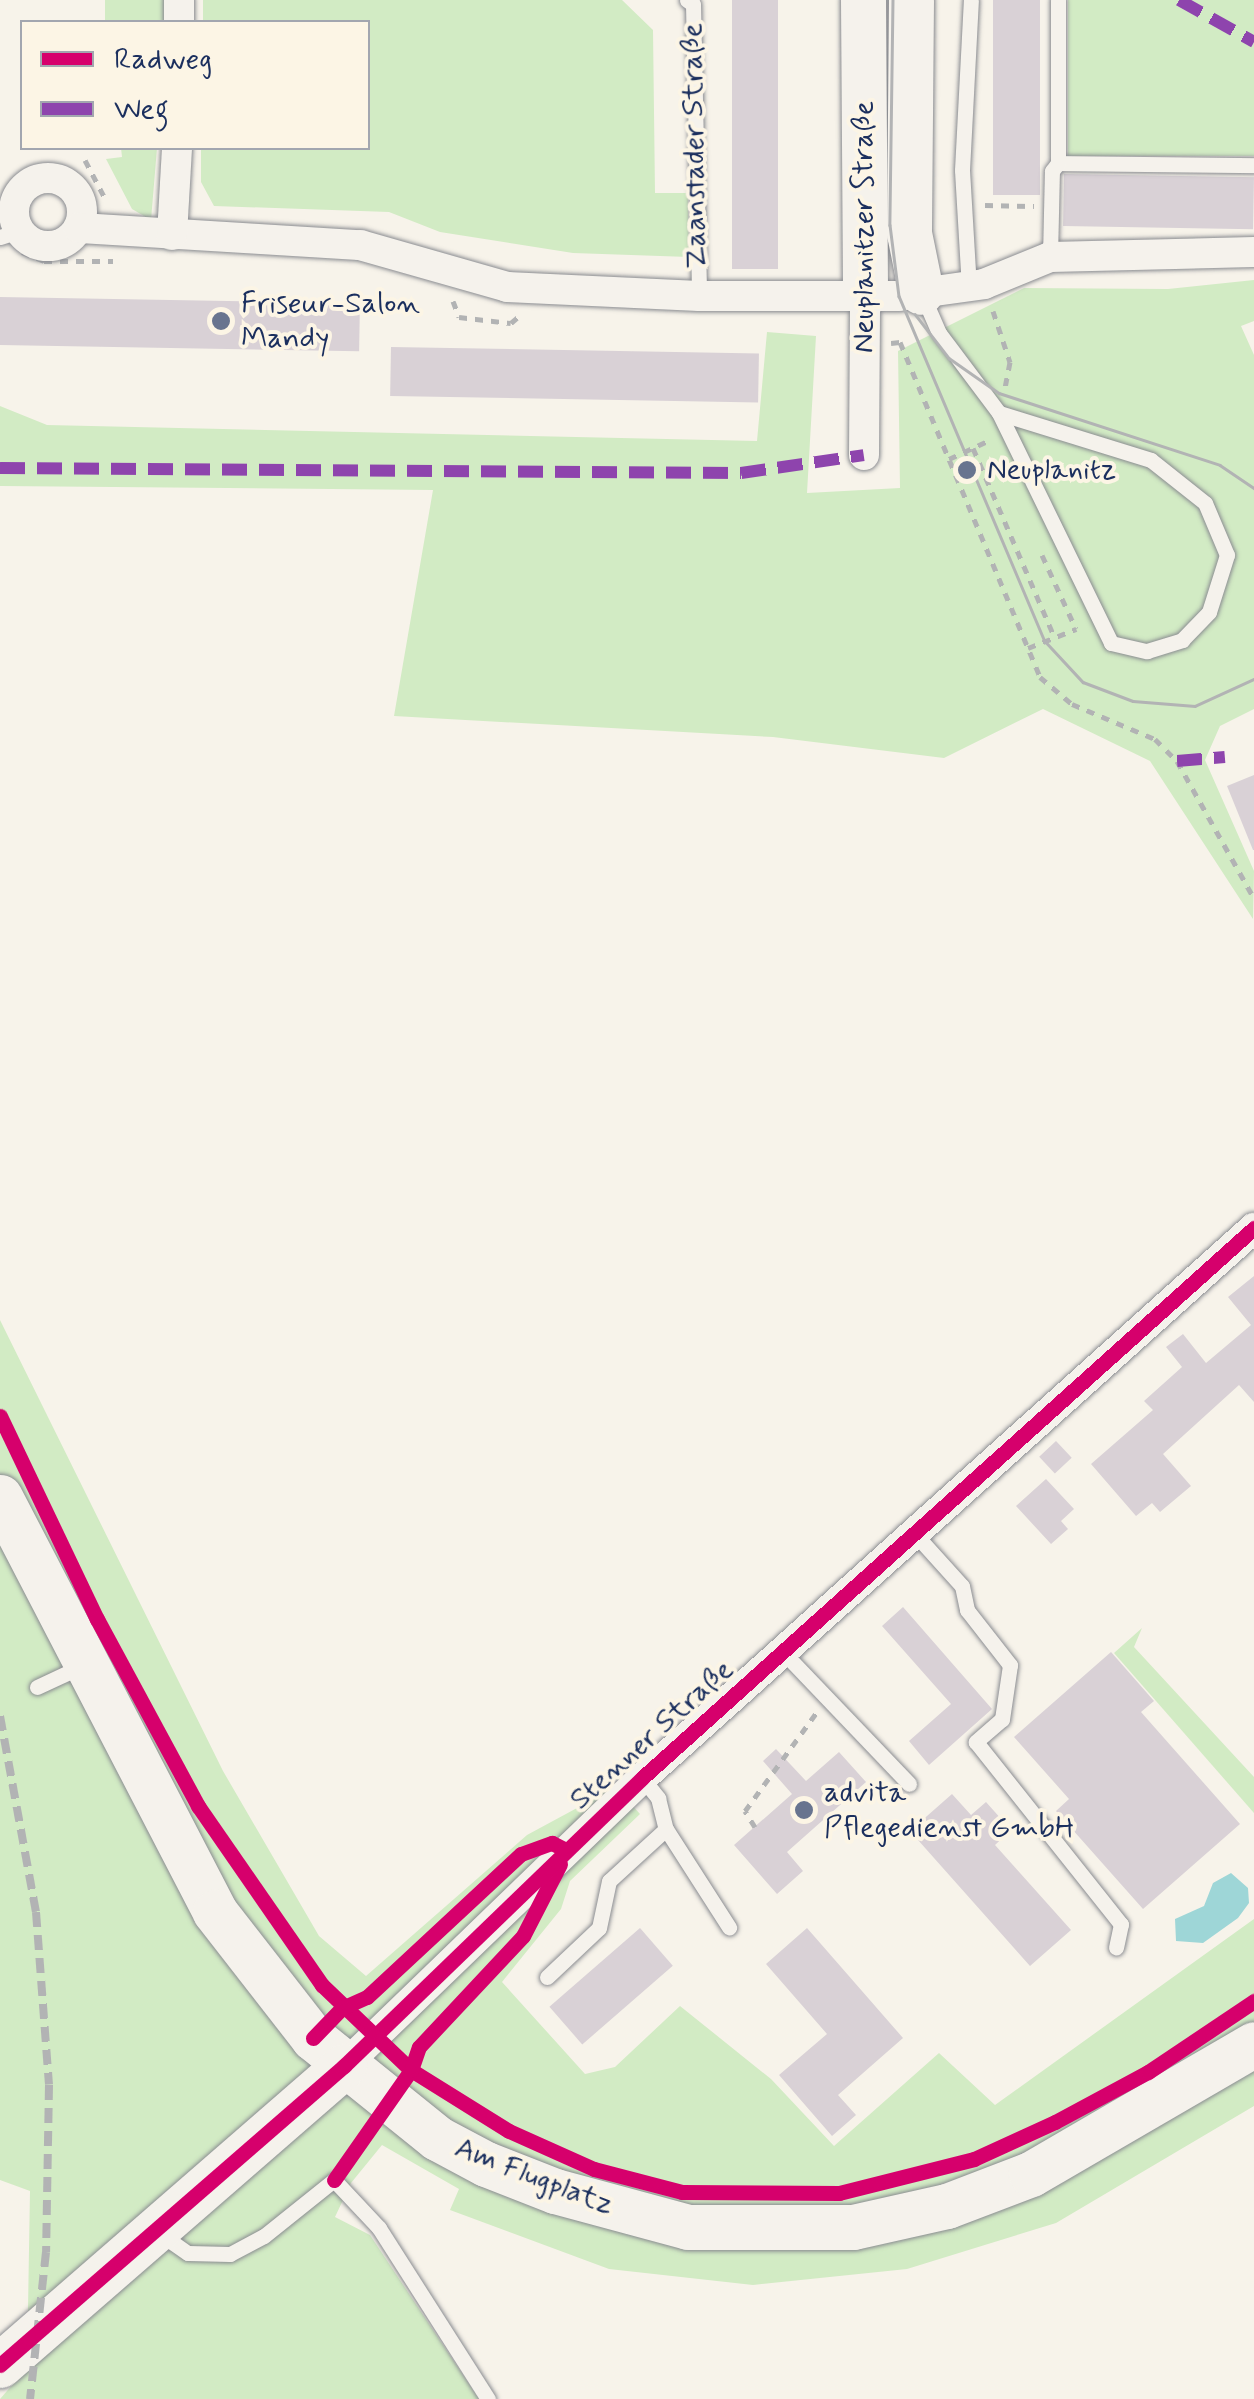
<!DOCTYPE html>
<meta charset="utf-8">
<style>
body{margin:0}
#map{position:relative;width:1254px;height:2399px;overflow:hidden;background:#f7f3ea;font-family:Mynerve,sans-serif}
div>[style]{position:absolute}
.green>*{inset:0;background:#d2ebc4;transform-origin:0 0}
.water>*{inset:0;background:#9ed6d7}
.building>*{inset:0;background:#d9d1d6;transform-origin:0 0}
.path>*{height:5px;margin-top:-2.5px;transform-origin:0;background:repeating-linear-gradient(90deg,#b2b3b4 0 8px,transparent 0 16px)}
.roads{filter:drop-shadow(0 0 2px #8a8c91) drop-shadow(0 0 2px #8a8c91)}
.lane>*{height:15px;margin:-7.5px;padding:0 7.5px;transform-origin:7.5px;border-radius:7.5px;background:#f5f2ec}
.street>*{height:30px;margin:-15px;padding:0 15px;transform-origin:15px;border-radius:15px;background:#f5f2ec}
.street>.ring{margin:-15px;padding:0;box-sizing:content-box;background:none;border:30px solid #f5f2ec;border-radius:50%}
.secondary>*{height:45px;margin:-22.5px;padding:0 22.5px;transform-origin:22.5px;border-radius:22.5px;background:#f5f2ec}
.tram>*{height:2.5px;margin:-1.25px;padding:0 1.25px;transform-origin:1.25px;border-radius:1.25px;background:#b2b3b4}
.rail>*{height:8px;margin-top:-4px;transform-origin:0;background:repeating-linear-gradient(90deg,#b2b3b4 0 15px,transparent 0 23px)}
.quiet>*{height:12px;margin-top:-6px;transform-origin:0;background:repeating-linear-gradient(90deg,#8e44ad 0 25px,transparent 0 37px)}
.cycleway>*{height:15px;margin:-7.5px;padding:0 7.5px;transform-origin:7.5px;border-radius:7.5px;background:#d6006c}
.dots>*{width:28px;height:28px;translate:-50% -50%;box-sizing:border-box;border:5px solid #fcf5e5;border-radius:50%}
span{translate:-50% -50%;white-space:nowrap;text-align:center;line-height:1.15;-webkit-text-stroke:8px #fcf5e5;paint-order:stroke}
.street-label{font-size:30px;color:#1b2f5e}
.poi-label{font-size:30px;color:#1b2f5e}
.left{translate:0 -50%;text-align:left}
.legend{position:absolute;left:20px;top:20px;width:350px;height:130px;box-sizing:border-box;background:#fcf5e5;border:2px solid #a2a6af;margin:0;padding:12px 18px;list-style:none;font-size:30px;color:#1b2f5e}
.legend li{display:flex;align-items:center;gap:20px;height:50px}
.legend b{width:50px;border:2px solid #a2a6af}
</style>
<div id="map">
<div class="green">
<i style="left:105px;top:0;width:59px;height:22px"></i>
<i style="clip-path:polygon(203px 0,622px 0,653px 30px,655px 193px,688px 193px,689px 257px,573px 253px,440px 232px,389px 212px,214px 206px,201px 182px,201px 148px,368px 148px,368px 22px,203px 22px)"></i>
<i style="left:1068px;top:0;width:186px;height:156px"></i>
<i style="clip-path:polygon(121px 148px,157px 148px,151px 220px,132px 209px,106px 159px,122px 157px)"></i>
<i style="clip-path:polygon(1254px 280px,1254px 321px,1241px 326px,1254px 355px,1254px 709px,1220px 726px,1205px 760px,1254px 871px,1253px 919px,1150px 761px,1043px 709px,944px 758px,773px 737px,394px 716px,433px 490px,0 486px,0 406px,47px 425px,757px 441px,767px 332px,816px 336px,807px 493px,900px 488px,898px 351px,1024px 288px,1168px 289px)"></i>
<i style="clip-path:polygon(0 1320px,223px 1771px,319px 1936px,366px 1976px,527px 1835px,577px 1808px,609px 1780px,640px 1814px,570px 1881px,561px 1909px,502px 1982px,585px 2074px,615px 2067px,680px 2006px,771px 2079px,834px 2146px,939px 2053px,995px 2105px,1254px 1919px,1254px 2106px,1056px 2223px,907px 2269px,753px 2285px,609px 2269px,450px 2210px,459px 2189px,382px 2145px,351px 2183px,335px 2217px,370px 2235px,479px 2399px,0 2399px,27px 2368px,30px 2191px,0 2180px)"></i>
<i style="clip-path:polygon(1142px 1628px,1134px 1647px,1254px 1777px,1254px 1813px,1114px 1653px)"></i>
</div>
<div class="water">
<i style="clip-path:polygon(1231px 1873px,1248px 1888px,1249px 1903px,1238px 1918px,1203px 1943px,1176px 1941px,1175px 1919px,1204px 1906px,1213px 1883px)"></i>
</div>
<div class="building">
<i style="left:732px;top:0;width:46px;height:269px"></i>
<i style="left:993px;top:0;width:47px;height:195px"></i>
<i style="left:1064px;top:174px;width:190px;height:52px;rotate:1deg"></i>
<i style="left:0;top:297px;width:360px;height:48px;rotate:1deg"></i>
<i style="left:391px;top:347px;width:368px;height:49px;rotate:1deg"></i>
<i style="clip-path:polygon(1254px 775px,1254px 850px,1253px 850px,1227px 786px)"></i>
<i style="clip-path:polygon(1254px 1276px,1254px 1402px,1239px 1385px,1163px 1454px,1191px 1486px,1160px 1512px,1152px 1503px,1136px 1516px,1091px 1464px,1153px 1410px,1144px 1401px,1182px 1367px,1166px 1347px,1183px 1334px,1206px 1363px,1251px 1325px,1228px 1297px)"></i>
<i style="left:1056px;top:1441px;width:23px;height:23px;rotate:47deg"></i>
<i style="clip-path:polygon(1046px 1479px,1074px 1509px,1061px 1521px,1068px 1529px,1051px 1544px,1016px 1506px)"></i>
<i style="clip-path:polygon(903px 1607px,992px 1709px,929px 1765px,909px 1741px,951px 1704px,882px 1626px)"></i>
<i style="clip-path:polygon(1111px 1652px,1154px 1701px,1141px 1712px,1240px 1824px,1143px 1909px,1056px 1811px,1069px 1799px,1014px 1737px)"></i>
<i style="clip-path:polygon(776px 1749px,806px 1781px,839px 1752px,866px 1782px,787px 1852px,803px 1871px,777px 1894px,734px 1845px,792px 1794px,763px 1761px)"></i>
<i style="clip-path:polygon(952px 1794px,971px 1815px,986px 1802px,1011px 1830px,995px 1845px,1071px 1930px,1030px 1966px,910px 1831px)"></i>
<i style="left:640px;top:1928px;width:50px;height:120px;rotate:49deg"></i>
<i style="clip-path:polygon(807px 1928px,903px 2038px,838px 2095px,856px 2115px,832px 2136px,779px 2075px,827px 2034px,766px 1964px)"></i>
</div>
<div class="path">
<i style="left:85px;top:160px;width:47px;rotate:62.4deg"></i>
<i style="left:985px;top:205px;width:49px;rotate:1.2deg"></i>
<i style="left:22px;top:252px;width:24px;rotate:22deg"></i>
<i style="left:44px;top:261px;width:69px"></i>
<i style="left:453px;top:301px;width:17px;rotate:69deg"></i>
<i style="left:459px;top:317px;width:52px;rotate:6.6deg"></i>
<i style="left:511px;top:323px;width:9px;rotate:-41deg"></i>
<i style="left:993px;top:311px;width:54px;rotate:71.6deg"></i>
<i style="left:1010px;top:362px;width:25px;rotate:101deg"></i>
<i style="left:891px;top:343px;width:9px;rotate:-6deg"></i>
<i style="left:900px;top:342px;width:363px;rotate:67.3deg"></i>
<i style="left:1040px;top:677px;width:42px;rotate:40.2deg"></i>
<i style="left:1072px;top:704px;width:90px;rotate:22.9deg"></i>
<i style="left:1155px;top:739px;width:31px;rotate:45deg"></i>
<i style="left:1177px;top:761px;width:157px;rotate:60.7deg"></i>
<i style="left:973px;top:448px;width:207px;rotate:66.7deg"></i>
<i style="left:949px;top:459px;width:45px;rotate:-24.9deg"></i>
<i style="left:1042px;top:555px;width:81px;rotate:65.3deg"></i>
<i style="left:1028px;top:648px;width:52px;rotate:-21.6deg"></i>
<i style="left:755px;top:1827px;width:19px;rotate:-122deg"></i>
<i style="left:745px;top:1811px;width:122px;rotate:-54deg"></i>
</div>
<div class="roads">
<div class="lane">
<i style="left:687px;top:0;width:7px;rotate:34deg"></i>
<i style="left:693px;top:4px;width:292px;rotate:88.8deg"></i>
<i style="left:1058px;top:163px;width:196px;rotate:0.6deg"></i>
<i style="left:0;top:237px;width:20px;rotate:-18deg"></i>
<i style="left:1050px;top:257px;width:86px;rotate:-88.7deg"></i>
<i style="left:1052px;top:171px;width:10px;rotate:-53deg"></i>
<i style="left:1058px;top:163px;width:163px;rotate:-90deg"></i>
<i style="left:969px;top:288px;width:118px;rotate:-93.4deg"></i>
<i style="left:962px;top:170px;width:170px;rotate:-87deg"></i>
<i style="left:922px;top:294px;width:43px;rotate:66.4deg"></i>
<i style="left:939px;top:333px;width:100px;rotate:53.1deg"></i>
<i style="left:999px;top:413px;width:256px;rotate:64deg"></i>
<i style="left:1111px;top:643px;width:37px;rotate:13deg"></i>
<i style="left:1147px;top:651px;width:37px;rotate:-17deg"></i>
<i style="left:1182px;top:640px;width:39px;rotate:-46deg"></i>
<i style="left:1209px;top:612px;width:60px;rotate:-72.5deg"></i>
<i style="left:1227px;top:555px;width:56px;rotate:-112.9deg"></i>
<i style="left:1205px;top:503px;width:69px;rotate:-141.5deg"></i>
<i style="left:1151px;top:460px;width:159px;rotate:-162.8deg"></i>
<i style="left:915px;top:1534px;width:70px;rotate:47.9deg"></i>
<i style="left:962px;top:1586px;width:25px;rotate:78deg"></i>
<i style="left:967px;top:1610px;width:70px;rotate:52deg"></i>
<i style="left:1010px;top:1665px;width:55px;rotate:98.4deg"></i>
<i style="left:1002px;top:1719px;width:35px;rotate:139deg"></i>
<i style="left:976px;top:1742px;width:233px;rotate:51.5deg"></i>
<i style="left:1121px;top:1924px;width:24px;rotate:102deg"></i>
<i style="left:784px;top:1653px;width:181px;rotate:46.3deg"></i>
<i style="left:37px;top:1687px;width:50px;rotate:-25deg"></i>
<i style="left:642px;top:1778px;width:26px;rotate:51deg"></i>
<i style="left:658px;top:1798px;width:32px;rotate:76deg"></i>
<i style="left:666px;top:1829px;width:117px;rotate:57.3deg"></i>
<i style="left:547px;top:1977px;width:71px;rotate:-43.3deg"></i>
<i style="left:599px;top:1928px;width:48px;rotate:-78deg"></i>
<i style="left:609px;top:1881px;width:77px;rotate:-42.4deg"></i>
<i style="left:159px;top:2233px;width:35px;rotate:35deg"></i>
<i style="left:188px;top:2253px;width:42px;rotate:1.4deg"></i>
<i style="left:230px;top:2254px;width:38px;rotate:-28deg"></i>
<i style="left:264px;top:2236px;width:90px;rotate:-38.7deg"></i>
<i style="left:334px;top:2180px;width:66px;rotate:46.8deg"></i>
<i style="left:379px;top:2228px;width:203px;rotate:57.5deg"></i>
</div>
<div class="street">
<i style="left:179px;top:0;width:22px;rotate:90deg"></i>
<i class="ring" style="left:14px;top:178px;width:38px;height:38px"></i>
<i style="left:79px;top:228px;width:282px;rotate:3.5deg"></i>
<i style="left:360px;top:245px;width:153px;rotate:15.9deg"></i>
<i style="left:507px;top:287px;width:192px;rotate:2.7deg"></i>
<i style="left:699px;top:296px;width:200px"></i>
<i style="left:899px;top:296px;width:86px;rotate:-8deg"></i>
<i style="left:984px;top:284px;width:71px;rotate:-22.2deg"></i>
<i style="left:1050px;top:257px;width:204px;rotate:-1.4deg"></i>
<i style="left:172px;top:235px;width:87px;rotate:-86.7deg"></i>
<i style="left:864px;top:455px;width:161px;rotate:-89.6deg"></i>
<i style="left:344px;top:2066px;width:414px;rotate:-44deg"></i>
<i style="left:642px;top:1778px;width:823px;rotate:-41.95deg"></i>
</div>
<div class="secondary">
<i style="left:863px;top:0;width:294px;rotate:89.6deg"></i>
<i style="left:911px;top:0;width:233px;rotate:90.5deg"></i>
<i style="left:909px;top:233px;width:60px;rotate:78.5deg"></i>
<i style="left:0;top:1497px;width:467px;rotate:62.6deg"></i>
<i style="left:215px;top:1912px;width:160px;rotate:52.1deg"></i>
<i style="left:313px;top:2038px;width:159px;rotate:38.9deg"></i>
<i style="left:437px;top:2138px;width:55px;rotate:28deg"></i>
<i style="left:486px;top:2164px;width:74px;rotate:21.4deg"></i>
<i style="left:555px;top:2191px;width:138px;rotate:15.1deg"></i>
<i style="left:688px;top:2227px;width:165px"></i>
<i style="left:853px;top:2227px;width:96px;rotate:-12.6deg"></i>
<i style="left:947px;top:2206px;width:90px;rotate:-20.9deg"></i>
<i style="left:1031px;top:2174px;width:258px;rotate:-30.2deg"></i>
<i style="left:0;top:2365px;width:456px;rotate:-41deg"></i>
</div>
</div>
<div class="tram">
<i style="left:893px;top:0;width:225px;rotate:90.8deg"></i>
<i style="left:890px;top:225px;width:72px;rotate:82.8deg"></i>
<i style="left:899px;top:296px;width:375px;rotate:67.1deg"></i>
<i style="left:1045px;top:641px;width:56px;rotate:47.2deg"></i>
<i style="left:1083px;top:682px;width:53px;rotate:20.8deg"></i>
<i style="left:1133px;top:701px;width:62px;rotate:4.6deg"></i>
<i style="left:1195px;top:706px;width:65px;rotate:-24.6deg"></i>
<i style="left:915px;top:314px;width:56px;rotate:52.3deg"></i>
<i style="left:949px;top:358px;width:61px;rotate:35deg"></i>
<i style="left:999px;top:393px;width:232px;rotate:18deg"></i>
<i style="left:1220px;top:465px;width:41px;rotate:34.1deg"></i>
</div>
<div class="rail">
<i style="left:0;top:1716px;width:199px;rotate:79.6deg"></i>
<i style="left:36px;top:1912px;width:173px;rotate:85.7deg"></i>
<i style="left:49px;top:2085px;width:167px;rotate:91deg"></i>
<i style="left:46px;top:2252px;width:148px;rotate:96.2deg"></i>
</div>
<div class="quiet">
<i style="left:1179px;top:0;width:86px;rotate:29.2deg"></i>
<i style="left:0;top:468px;width:741px;rotate:0.39deg"></i>
<i style="left:741px;top:473px;width:124px;rotate:-8.3deg"></i>
<i style="left:1177px;top:761px;width:48px;rotate:-4.8deg"></i>
</div>
<div class="cycleway">
<i style="left:0;top:1416px;width:225px;rotate:64.5deg"></i>
<i style="left:97px;top:1619px;width:213px;rotate:61.6deg"></i>
<i style="left:198px;top:1806px;width:218px;rotate:55.3deg"></i>
<i style="left:322px;top:1985px;width:123px;rotate:43.7deg"></i>
<i style="left:411px;top:2070px;width:115px;rotate:31.9deg"></i>
<i style="left:509px;top:2131px;width:93px;rotate:24.1deg"></i>
<i style="left:594px;top:2169px;width:91px;rotate:14.6deg"></i>
<i style="left:682px;top:2192px;width:157px;rotate:0.4deg"></i>
<i style="left:839px;top:2193px;width:139px;rotate:-14.1deg"></i>
<i style="left:974px;top:2159px;width:89px;rotate:-24.6deg"></i>
<i style="left:1055px;top:2122px;width:106px;rotate:-28.3deg"></i>
<i style="left:1148px;top:2072px;width:128px;rotate:-33.8deg"></i>
<i style="left:313px;top:2038px;width:42px;rotate:-46deg"></i>
<i style="left:342px;top:2008px;width:27px;rotate:-24deg"></i>
<i style="left:367px;top:1997px;width:210px;rotate:-42.9deg"></i>
<i style="left:521px;top:1854px;width:33px;rotate:-20deg"></i>
<i style="left:552px;top:1843px;width:16px;rotate:27deg"></i>
<i style="left:334px;top:2180px;width:134px;rotate:-55deg"></i>
<i style="left:411px;top:2070px;width:24px;rotate:-71deg"></i>
<i style="left:419px;top:2047px;width:152px;rotate:-46.9deg"></i>
<i style="left:523px;top:1936px;width:81px;rotate:-62.8deg"></i>
<i style="left:0;top:2365px;width:456px;rotate:-41deg"></i>
<i style="left:344px;top:2066px;width:414px;rotate:-44deg"></i>
<i style="left:642px;top:1778px;width:823px;rotate:-41.95deg"></i>
</div>
<div class="dots">
<i style="left:221px;top:321px;background:#68748f"></i>
<i style="left:967px;top:470px;background:#68748f"></i>
<i style="left:804px;top:1810px;background:#68748f"></i>
</div>
<div class="street-label">
<span style="left:695px;top:146px;rotate:-91deg">Zaanstader Straße</span>
<span style="left:864px;top:227px;rotate:-90deg">Neuplanitzer Straße</span>
<span style="left:652px;top:1735px;rotate:-42deg">Stenner Straße</span>
<span style="left:534px;top:2177px;rotate:21deg">Am Flugplatz</span>
</div>
<div class="poi-label">
<span class="left" style="left:241px;top:321px">Friseur-Salon<br>Mandy</span>
<span class="left" style="left:987px;top:470px">Neuplanitz</span>
<span class="left" style="left:824px;top:1810px">advita<br>Pflegedienst GmbH</span>
</div>
<ul class="legend">
<li><b style="height:12px;background:#d6006c"></b>Radweg</li>
<li><b style="height:12px;background:#8e44ad"></b>Weg</li>
</ul>
</div>
